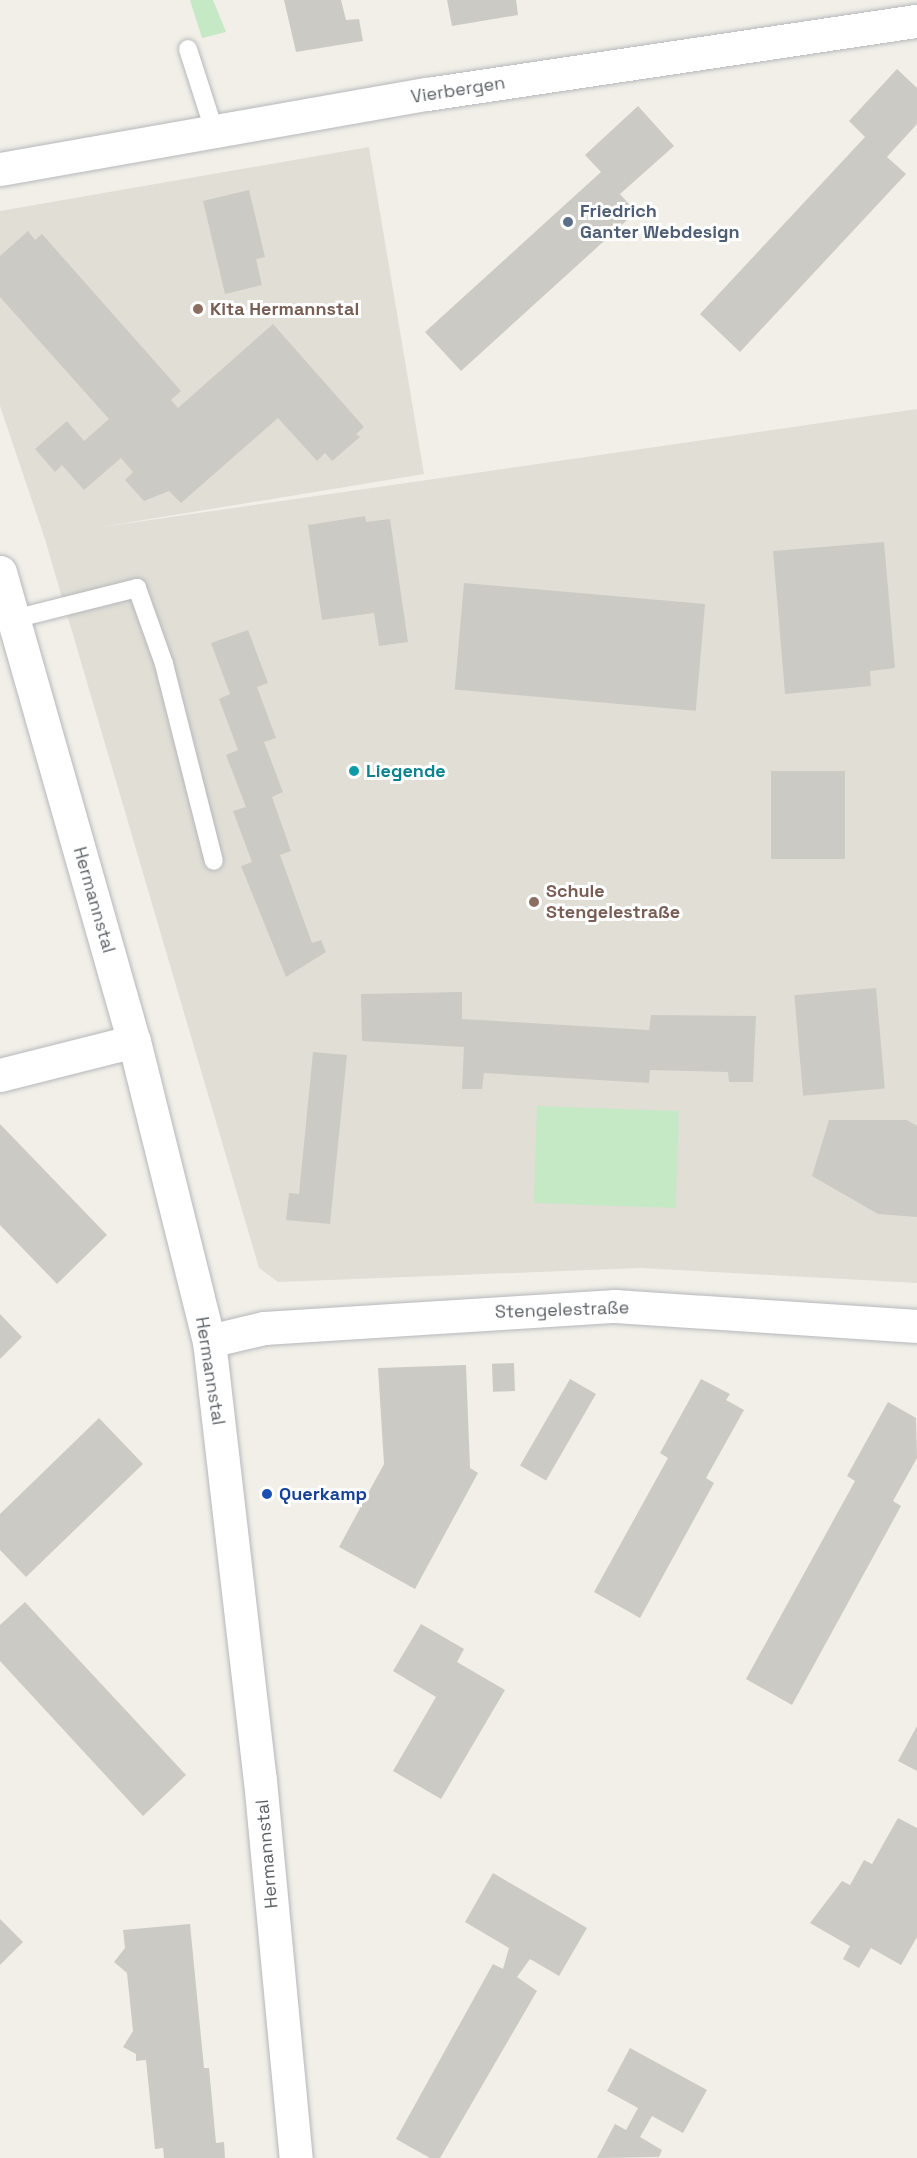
<!DOCTYPE html>
<meta charset="utf-8">
<style>
body{margin:0}
#map{position:relative;width:917px;height:2158px;overflow:hidden;background:#f1efe8;font-family:"Space Grotesk",sans-serif}
div>[style]{position:absolute}
.education>*{inset:0;background:#e1ded6}
.green>*{inset:0;background:#c5e8c5;transform-origin:0 0}
.building>*{inset:0;background:#cccac5;transform-origin:0 0}
.roads{filter:drop-shadow(0 0 2px #b5b8bc) drop-shadow(0 0 2px #b5b8bc)}
.lane>*{height:18px;margin:-9px;padding:0 9px;transform-origin:9px;border-radius:9px;background:#fff}
.street>*{height:33px;margin:-16.5px;padding:0 16.5px;transform-origin:16.5px;border-radius:16.5px;background:#fff}
.secondary>*{height:33px;margin:-16.5px;padding:0 16.5px;transform-origin:16.5px;border-radius:16.5px;background:#fff}
.dots>*{width:16px;height:16px;translate:-50% -50%;box-sizing:border-box;border:3px solid #fff;border-radius:50%}
span{translate:-50% -50%;white-space:nowrap;text-align:center;line-height:1.15;-webkit-text-stroke:6px #fff;paint-order:stroke}
.street-label{font-size:18px;color:#5f6368}
.service-label{font-size:18px;color:#4e5e75;font-weight:700}
.left{translate:0 -50%;text-align:left}
.education-label{font-size:18px;color:#785e54;font-weight:700}
.culture-label{font-size:18px;color:#0d838f;font-weight:700}
.transit-label{font-size:18px;color:#164399;font-weight:700}
</style>
<div id="map">
<div class="education">
<i style="clip-path:polygon(369px 147px,424px 474px,95px 528px,917px 409px,917px 1283px,641px 1268px,278px 1282px,259px 1268px,44px 536px,0 406px,0 211px)"></i>
</div>
<div class="green">
<i style="clip-path:polygon(190px 0,213px 0,226px 32px,202px 38px)"></i>
<i style="left:537px;top:1106px;width:142px;height:97px;rotate:2deg"></i>
</div>
<div class="building">
<i style="clip-path:polygon(284px 0,341px 0,346px 20px,359px 19px,363px 41px,296px 52px)"></i>
<i style="clip-path:polygon(447px 0,516px 0,518px 15px,452px 26px)"></i>
<i style="clip-path:polygon(897px 69px,917px 88px,917px 124px,887px 157px,906px 174px,740px 352px,700px 314px,865px 137px,849px 121px)"></i>
<i style="clip-path:polygon(638px 106px,674px 146px,620px 194px,636px 212px,461px 371px,425px 332px,601px 172px,585px 155px)"></i>
<i style="clip-path:polygon(249px 190px,265px 257px,256px 259px,262px 285px,225px 294px,203px 201px)"></i>
<i style="clip-path:polygon(28px 231px,35px 240px,42px 234px,181px 391px,171px 400px,178px 408px,273px 324px,364px 427px,356px 434px,360px 437px,332px 461px,325px 453px,317px 461px,278px 418px,181px 503px,169px 491px,144px 501px,125px 480px,133px 472px,121px 458px,84px 490px,62px 465px,55px 472px,35px 449px,67px 421px,84px 441px,109px 419px,0 297px,0 256px)"></i>
<i style="clip-path:polygon(365px 516px,366px 522px,390px 519px,408px 642px,379px 646px,374px 613px,322px 620px,308px 525px)"></i>
<i style="clip-path:polygon(884px 542px,895px 668px,870px 671px,871px 686px,785px 694px,773px 551px)"></i>
<i style="left:464px;top:583px;width:242px;height:107px;rotate:5deg"></i>
<i style="clip-path:polygon(248px 630px,268px 683px,257px 687px,276px 738px,264px 742px,283px 792px,272px 797px,291px 851px,280px 855px,312px 943px,321px 940px,326px 952px,286px 977px,241px 866px,252px 862px,233px 811px,246px 807px,226px 755px,238px 750px,219px 699px,230px 694px,211px 643px)"></i>
<i style="left:845px;top:771px;width:88px;height:74px;rotate:90deg"></i>
<i style="left:876px;top:988px;width:101px;height:82px;rotate:85deg"></i>
<i style="clip-path:polygon(462px 992px,462px 1019px,649px 1030px,651px 1015px,756px 1016px,753px 1082px,729px 1082px,728px 1072px,650px 1070px,649px 1083px,484px 1073px,482px 1089px,462px 1089px,464px 1047px,362px 1041px,361px 994px)"></i>
<i style="clip-path:polygon(313px 1052px,347px 1055px,330px 1224px,286px 1220px,289px 1193px,299px 1194px)"></i>
<i style="clip-path:polygon(829px 1120px,907px 1120px,917px 1126px,917px 1217px,878px 1214px,812px 1176px)"></i>
<i style="clip-path:polygon(0 1124px,107px 1235px,57px 1284px,0 1225px)"></i>
<i style="clip-path:polygon(0 1314px,22px 1337px,0 1359px)"></i>
<i style="left:514px;top:1363px;width:28px;height:22px;rotate:88deg"></i>
<i style="clip-path:polygon(466px 1365px,470px 1468px,478px 1473px,415px 1589px,339px 1547px,384px 1464px,378px 1368px)"></i>
<i style="left:570px;top:1379px;width:30px;height:100px;rotate:30deg"></i>
<i style="clip-path:polygon(701px 1379px,730px 1394px,726px 1400px,744px 1410px,706px 1478px,714px 1483px,640px 1618px,594px 1592px,668px 1458px,660px 1453px)"></i>
<i style="clip-path:polygon(888px 1402px,916px 1418px,917px 1458px,893px 1501px,901px 1506px,792px 1705px,746px 1679px,855px 1481px,847px 1476px)"></i>
<i style="clip-path:polygon(99px 1418px,143px 1464px,26px 1577px,0 1550px,0 1514px)"></i>
<i style="clip-path:polygon(25px 1602px,186px 1775px,143px 1816px,0 1661px,0 1625px)"></i>
<i style="clip-path:polygon(421px 1624px,464px 1649px,457px 1662px,505px 1690px,441px 1799px,393px 1771px,436px 1697px,393px 1671px)"></i>
<i style="clip-path:polygon(917px 1726px,917px 1771px,898px 1761px)"></i>
<i style="clip-path:polygon(898px 1818px,917px 1828px,917px 1937px,901px 1965px,871px 1948px,859px 1968px,843px 1959px,850px 1946px,810px 1923px,842px 1881px,850px 1885px,864px 1860px,872px 1864px)"></i>
<i style="clip-path:polygon(493px 1873px,587px 1928px,559px 1976px,530px 1959px,517px 1977px,537px 1991px,440px 2158px,430px 2158px,396px 2139px,493px 1964px,503px 1969px,509px 1948px,465px 1922px)"></i>
<i style="clip-path:polygon(0 1919px,23px 1942px,0 1965px)"></i>
<i style="clip-path:polygon(190px 1924px,204px 2068px,209px 2068px,216px 2143px,224px 2142px,225px 2158px,164px 2158px,163px 2148px,155px 2149px,146px 2060px,136px 2061px,136px 2054px,123px 2047px,133px 2031px,127px 1973px,114px 1962px,125px 1948px,123px 1930px)"></i>
<i style="clip-path:polygon(630px 2048px,707px 2090px,683px 2133px,652px 2116px,640px 2137px,662px 2150px,659px 2157px,597px 2158px,615px 2124px,626px 2130px,638px 2108px,607px 2091px)"></i>
</div>
<div class="roads">
<div class="lane">
<i style="left:188px;top:49px;width:85px;rotate:72.2deg"></i>
<i style="left:14px;top:619px;width:127px;rotate:-14.1deg"></i>
<i style="left:137px;top:588px;width:81px;rotate:70.4deg"></i>
<i style="left:164px;top:664px;width:203px;rotate:75.8deg"></i>
</div>
<div class="street">
<i style="left:0;top:169px;width:434px;rotate:-10deg"></i>
<i style="left:427px;top:94px;width:495px;rotate:-8.5deg"></i>
<i style="left:0;top:1075px;width:138px;rotate:-14.2deg"></i>
<i style="left:209px;top:1341px;width:57px;rotate:-13.3deg"></i>
<i style="left:264px;top:1328px;width:352px;rotate:-3.6deg"></i>
<i style="left:615px;top:1306px;width:303px;rotate:3.8deg"></i>
</div>
<div class="secondary">
<i style="left:0;top:572px;width:488px;rotate:74.1deg"></i>
<i style="left:134px;top:1041px;width:309px;rotate:76deg"></i>
<i style="left:209px;top:1341px;width:442px;rotate:83.4deg"></i>
<i style="left:260px;top:1780px;width:380px;rotate:84.6deg"></i>
</div>
</div>
<div class="dots">
<i style="left:568px;top:222px;background:#5c6f8a"></i>
<i style="left:198px;top:309px;background:#8d6e63"></i>
<i style="left:354px;top:771px;background:#0f9aa8"></i>
<i style="left:534px;top:902px;background:#8d6e63"></i>
<i style="left:267px;top:1494px;background:#1a4fb4"></i>
</div>
<div class="street-label">
<span style="left:458px;top:90px;rotate:-9deg">Vierbergen</span>
<span style="left:94px;top:900px;rotate:74deg">Hermannstal</span>
<span style="left:562px;top:1310px;rotate:-2deg">Stengelestraße</span>
<span style="left:210px;top:1371px;rotate:81deg">Hermannstal</span>
<span style="left:267px;top:1854px;rotate:-95deg">Hermannstal</span>
</div>
<div class="service-label">
<span class="left" style="left:580px;top:222px">Friedrich<br>Ganter Webdesign</span>
</div>
<div class="education-label">
<span class="left" style="left:210px;top:309px">Kita Hermannstal</span>
<span class="left" style="left:546px;top:902px">Schule<br>Stengelestraße</span>
</div>
<div class="culture-label">
<span class="left" style="left:366px;top:771px">Liegende</span>
</div>
<div class="transit-label">
<span class="left" style="left:279px;top:1494px">Querkamp</span>
</div>
</div>
